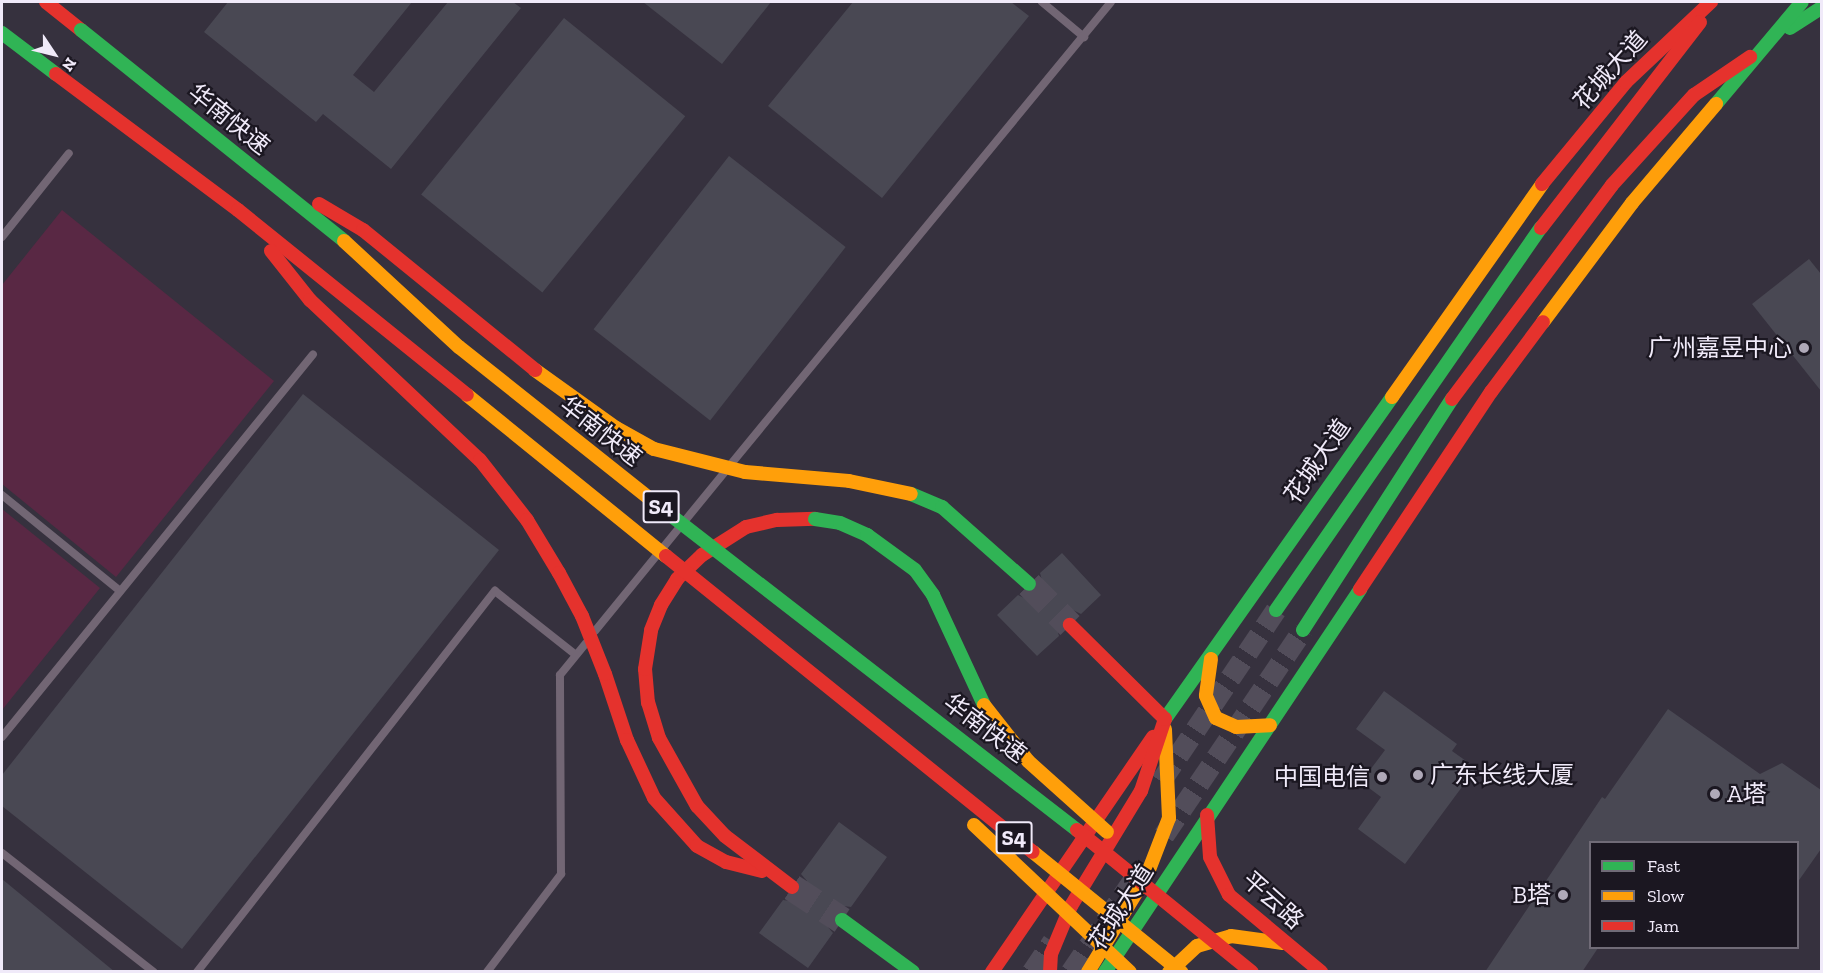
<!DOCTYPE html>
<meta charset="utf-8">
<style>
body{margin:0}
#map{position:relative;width:1823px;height:973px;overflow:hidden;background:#36313e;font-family:"Zilla Slab","Noto Sans SC",serif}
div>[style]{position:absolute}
.green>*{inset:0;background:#592844}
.building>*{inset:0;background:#494853;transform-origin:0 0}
.secondary-tunnel>*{height:21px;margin-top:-10.5px;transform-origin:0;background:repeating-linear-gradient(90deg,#524d5a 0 21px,transparent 0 31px)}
.highway-tunnel>*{height:27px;margin-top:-13.5px;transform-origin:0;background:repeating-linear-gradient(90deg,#524d5a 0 27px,transparent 0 41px)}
.lane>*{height:8px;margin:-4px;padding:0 4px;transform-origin:4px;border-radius:4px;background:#726674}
.fast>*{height:14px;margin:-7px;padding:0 7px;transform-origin:7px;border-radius:7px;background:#30b455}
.slow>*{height:14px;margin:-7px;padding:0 7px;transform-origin:7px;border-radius:7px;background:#ff9f0a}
.jam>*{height:14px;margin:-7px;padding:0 7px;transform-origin:7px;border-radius:7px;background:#e5322d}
.fast-bridge>*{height:14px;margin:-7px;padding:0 7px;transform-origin:7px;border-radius:7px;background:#30b455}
.slow-bridge>*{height:14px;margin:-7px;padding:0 7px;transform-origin:7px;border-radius:7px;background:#ff9f0a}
.jam-bridge>*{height:14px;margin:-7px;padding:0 7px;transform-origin:7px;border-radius:7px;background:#e5322d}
.dots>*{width:16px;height:16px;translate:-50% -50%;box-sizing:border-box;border:3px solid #1b1721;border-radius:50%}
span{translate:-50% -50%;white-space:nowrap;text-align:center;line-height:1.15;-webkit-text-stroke:4.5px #1b1721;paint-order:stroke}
.shield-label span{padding:2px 4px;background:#1b1721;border:2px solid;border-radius:4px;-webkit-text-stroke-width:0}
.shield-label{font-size:22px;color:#f0eaf9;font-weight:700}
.street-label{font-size:24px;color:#f0eaf9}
.poi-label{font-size:24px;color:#f0eaf9}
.right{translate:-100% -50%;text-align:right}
.left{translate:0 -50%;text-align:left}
.frame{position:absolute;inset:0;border:3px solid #f0eaf9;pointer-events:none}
.legend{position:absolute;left:1589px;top:841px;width:210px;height:108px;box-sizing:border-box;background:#1b1721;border:2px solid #706b77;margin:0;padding:8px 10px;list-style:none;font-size:18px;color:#f0eaf9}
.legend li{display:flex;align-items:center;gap:12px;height:30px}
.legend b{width:30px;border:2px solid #706b77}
.north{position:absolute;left:24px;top:24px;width:60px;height:60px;-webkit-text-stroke:4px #1b1721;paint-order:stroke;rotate:125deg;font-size:16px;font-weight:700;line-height:24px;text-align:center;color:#f0eaf9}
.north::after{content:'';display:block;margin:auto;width:21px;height:27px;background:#f0eaf9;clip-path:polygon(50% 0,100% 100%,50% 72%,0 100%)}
</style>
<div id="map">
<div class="green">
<i style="clip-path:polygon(62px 210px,274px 381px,116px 577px,2px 484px,2px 285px)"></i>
<i style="clip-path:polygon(2px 509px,100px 588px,2px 710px)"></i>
</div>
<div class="building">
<i style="clip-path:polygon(228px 2px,412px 2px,353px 75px,374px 92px,448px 2px,513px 2px,521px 8px,391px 169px,323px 114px,316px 122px,204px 32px)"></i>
<i style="clip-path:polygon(643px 2px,771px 2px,722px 64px)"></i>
<i style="clip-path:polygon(853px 2px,1011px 2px,1029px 16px,882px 198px,768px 106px)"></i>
<i style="left:564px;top:18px;width:156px;height:227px;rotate:39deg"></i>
<i style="left:729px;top:156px;width:148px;height:220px;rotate:38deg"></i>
<i style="clip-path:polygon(1809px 259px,1821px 274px,1821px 391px,1752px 304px)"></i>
<i style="clip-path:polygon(303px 394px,499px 550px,182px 949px,2px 806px,2px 775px)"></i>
<i style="clip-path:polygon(1062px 553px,1101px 595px,1081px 614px,1073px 610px,1059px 614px,1055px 622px,1059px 636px,1037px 656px,997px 615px,1018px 595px,1026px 599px,1040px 595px,1044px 587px,1040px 573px)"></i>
<i style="clip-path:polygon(1384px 691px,1457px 744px,1452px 751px,1476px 768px,1405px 864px,1358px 829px,1381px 797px,1361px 782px,1385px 750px,1356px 729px)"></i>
<i style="clip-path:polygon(1668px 709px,1760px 774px,1782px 763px,1821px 790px,1821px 849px,1797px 883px,1797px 843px,1590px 843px,1590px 948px,1598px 948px,1582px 972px,1485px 972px,1602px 797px,1605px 799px)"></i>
<i style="clip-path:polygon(839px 822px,887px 857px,851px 907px,836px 905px,829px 911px,827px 926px,833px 933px,808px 968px,759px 933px,783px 900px,798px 902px,805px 896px,807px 881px,801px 874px)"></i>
<i style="clip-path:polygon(2px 879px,115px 972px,2px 972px)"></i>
</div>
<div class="secondary-tunnel">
<i style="left:1161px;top:781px;width:206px;rotate:-56.1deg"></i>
<i style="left:1164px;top:835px;width:248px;rotate:-55.9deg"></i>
<i style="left:1032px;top:972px;width:37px;rotate:-56deg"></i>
<i style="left:1071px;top:972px;width:120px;rotate:-55.9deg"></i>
</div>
<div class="highway-tunnel">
<i style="left:1029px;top:584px;width:58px;rotate:45deg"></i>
<i style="left:792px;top:887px;width:60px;rotate:33.4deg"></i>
</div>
<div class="lane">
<i style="left:1042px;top:2px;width:55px;rotate:39.8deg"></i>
<i style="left:2px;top:237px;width:107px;rotate:-51.4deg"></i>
<i style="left:731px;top:464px;width:598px;rotate:-50.56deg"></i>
<i style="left:2px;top:495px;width:152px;rotate:39.1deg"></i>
<i style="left:595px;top:631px;width:204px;rotate:-50.8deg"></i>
<i style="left:2px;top:737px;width:493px;rotate:-50.9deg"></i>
<i style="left:2px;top:853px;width:193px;rotate:38.1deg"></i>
<i style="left:197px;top:972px;width:484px;rotate:-52deg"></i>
<i style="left:495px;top:591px;width:103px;rotate:38.3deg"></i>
<i style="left:487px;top:972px;width:123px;rotate:-52.9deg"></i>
<i style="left:561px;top:874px;width:199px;rotate:-90.3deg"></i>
<i style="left:560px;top:675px;width:41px;rotate:-50.9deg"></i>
</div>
<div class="fast">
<i style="left:1790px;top:28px;width:38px;rotate:-33deg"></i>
<i style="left:2px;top:33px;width:68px;rotate:37.2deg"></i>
<i style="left:1716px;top:104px;width:133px;rotate:-49.9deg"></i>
<i style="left:911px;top:494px;width:34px;rotate:23deg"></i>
<i style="left:942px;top:507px;width:116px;rotate:41.5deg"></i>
<i style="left:1276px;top:610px;width:465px;rotate:-55.3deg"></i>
<i style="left:1303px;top:630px;width:275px;rotate:-57.2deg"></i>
<i style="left:1165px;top:719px;width:394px;rotate:-54.8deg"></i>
<i style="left:842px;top:920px;width:88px;rotate:36.2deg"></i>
<i style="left:1105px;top:972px;width:460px;rotate:-56.3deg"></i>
</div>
<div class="slow">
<i style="left:1543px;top:322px;width:149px;rotate:-53.2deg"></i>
<i style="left:1632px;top:203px;width:130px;rotate:-49.7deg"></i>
<i style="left:1392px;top:397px;width:261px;rotate:-54.8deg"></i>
<i style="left:1211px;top:659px;width:37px;rotate:98deg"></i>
<i style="left:1206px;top:696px;width:24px;rotate:66deg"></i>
<i style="left:1216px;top:718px;width:22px;rotate:24deg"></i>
<i style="left:1236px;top:727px;width:34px;rotate:-3deg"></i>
<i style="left:1088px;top:972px;width:114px;rotate:-58.7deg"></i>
<i style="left:1147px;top:875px;width:61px;rotate:-68.9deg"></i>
<i style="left:1169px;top:818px;width:89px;rotate:-92.6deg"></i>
<i style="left:1169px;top:972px;width:38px;rotate:-43deg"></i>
<i style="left:1197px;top:946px;width:35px;rotate:-16deg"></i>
<i style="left:1231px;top:936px;width:52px;rotate:7.7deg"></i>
</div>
<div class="jam">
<i style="left:46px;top:2px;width:45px;rotate:38.7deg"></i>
<i style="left:1542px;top:184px;width:132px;rotate:-50.5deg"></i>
<i style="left:1626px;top:82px;width:117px;rotate:-43.3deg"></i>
<i style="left:1541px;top:228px;width:260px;rotate:-52.3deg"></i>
<i style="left:1452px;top:399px;width:267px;rotate:-53.2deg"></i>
<i style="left:1612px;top:185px;width:122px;rotate:-47.7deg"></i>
<i style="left:1694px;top:95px;width:68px;rotate:-34.2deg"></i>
<i style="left:1360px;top:589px;width:237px;rotate:-56.4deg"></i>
<i style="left:1491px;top:392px;width:87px;rotate:-53.4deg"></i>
<i style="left:605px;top:674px;width:70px;rotate:71.6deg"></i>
<i style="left:627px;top:740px;width:64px;rotate:65deg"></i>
<i style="left:654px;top:798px;width:64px;rotate:48.1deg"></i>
<i style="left:697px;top:846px;width:33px;rotate:29deg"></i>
<i style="left:726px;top:862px;width:37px;rotate:14deg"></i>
<i style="left:1207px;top:815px;width:42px;rotate:85.9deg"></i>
<i style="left:1210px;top:857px;width:42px;rotate:63.4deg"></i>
<i style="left:1229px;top:895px;width:120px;rotate:39.9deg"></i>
<i style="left:792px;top:887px;width:84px;rotate:-142.7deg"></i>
<i style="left:725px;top:836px;width:41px;rotate:-133deg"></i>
<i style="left:697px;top:806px;width:78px;rotate:-119.2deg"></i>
<i style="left:659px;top:738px;width:37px;rotate:-107deg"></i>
<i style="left:648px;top:703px;width:34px;rotate:-95deg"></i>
<i style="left:645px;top:669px;width:39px;rotate:-81deg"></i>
<i style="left:651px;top:630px;width:27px;rotate:-68deg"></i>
<i style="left:661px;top:605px;width:31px;rotate:-58deg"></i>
<i style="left:677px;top:579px;width:35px;rotate:-44deg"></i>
<i style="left:702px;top:555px;width:52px;rotate:-32.5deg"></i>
<i style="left:746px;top:527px;width:32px;rotate:-13deg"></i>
<i style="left:777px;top:520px;width:38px;rotate:-2deg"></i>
<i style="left:992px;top:972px;width:285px;rotate:-55.6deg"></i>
<i style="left:1050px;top:972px;width:18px;rotate:-87deg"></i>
<i style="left:1051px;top:954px;width:52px;rotate:-67.4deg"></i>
<i style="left:1071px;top:906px;width:135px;rotate:-58.7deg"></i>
<i style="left:1141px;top:791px;width:76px;rotate:-71.6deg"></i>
<i style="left:1165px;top:719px;width:134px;rotate:-135.3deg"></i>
</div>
<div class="fast-bridge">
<i style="left:81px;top:30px;width:337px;rotate:38.7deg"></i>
<i style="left:664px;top:510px;width:522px;rotate:37.77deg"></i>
<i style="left:815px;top:519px;width:25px;rotate:9deg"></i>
<i style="left:840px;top:523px;width:30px;rotate:24deg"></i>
<i style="left:867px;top:535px;width:59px;rotate:36.1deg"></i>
<i style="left:915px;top:570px;width:31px;rotate:54deg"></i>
<i style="left:933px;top:595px;width:121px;rotate:65.1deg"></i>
</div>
<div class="slow-bridge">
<i style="left:344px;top:241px;width:156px;rotate:42.7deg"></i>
<i style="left:459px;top:347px;width:262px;rotate:38.5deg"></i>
<i style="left:535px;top:370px;width:100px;rotate:35.6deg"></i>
<i style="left:616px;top:428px;width:43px;rotate:28.9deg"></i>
<i style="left:654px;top:449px;width:94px;rotate:14.2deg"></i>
<i style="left:745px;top:472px;width:104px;rotate:4.9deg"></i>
<i style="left:849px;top:481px;width:63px;rotate:11.8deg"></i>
<i style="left:467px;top:395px;width:256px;rotate:39deg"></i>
<i style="left:984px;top:705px;width:71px;rotate:51.8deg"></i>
<i style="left:1028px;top:761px;width:106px;rotate:41.9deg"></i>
<i style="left:974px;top:825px;width:214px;rotate:43.3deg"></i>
<i style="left:1033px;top:852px;width:191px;rotate:39deg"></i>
</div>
<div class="jam-bridge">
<i style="left:56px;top:74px;width:227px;rotate:36.8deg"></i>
<i style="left:238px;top:210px;width:294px;rotate:38.9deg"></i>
<i style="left:319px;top:204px;width:51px;rotate:30.6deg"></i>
<i style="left:363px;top:230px;width:222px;rotate:39.1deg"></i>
<i style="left:271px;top:251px;width:63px;rotate:51.5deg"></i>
<i style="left:310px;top:300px;width:233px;rotate:43.3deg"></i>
<i style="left:480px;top:460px;width:76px;rotate:51.9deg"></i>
<i style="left:527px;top:520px;width:62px;rotate:58.9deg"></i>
<i style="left:559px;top:573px;width:49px;rotate:61.9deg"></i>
<i style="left:582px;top:616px;width:62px;rotate:68.4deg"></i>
<i style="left:666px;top:556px;width:471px;rotate:38.9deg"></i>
<i style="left:1077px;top:830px;width:225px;rotate:39.1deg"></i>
</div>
<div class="dots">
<i style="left:1804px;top:348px;background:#afa9b8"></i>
<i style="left:1418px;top:775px;background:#afa9b8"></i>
<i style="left:1382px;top:777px;background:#afa9b8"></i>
<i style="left:1715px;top:794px;background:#afa9b8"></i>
<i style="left:1563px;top:895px;background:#afa9b8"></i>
</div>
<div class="shield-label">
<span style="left:661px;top:507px">S4</span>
<span style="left:1014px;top:838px">S4</span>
</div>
<div class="street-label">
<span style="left:1610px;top:70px;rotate:-48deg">花城大道</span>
<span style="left:229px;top:119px;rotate:39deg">华南快速</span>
<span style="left:601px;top:431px;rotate:38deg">华南快速</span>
<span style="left:1317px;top:461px;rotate:-55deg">花城大道</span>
<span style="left:985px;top:728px;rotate:37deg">华南快速</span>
<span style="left:1273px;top:900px;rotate:42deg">平云路</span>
<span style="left:1121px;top:907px;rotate:-57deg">花城大道</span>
</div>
<div class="poi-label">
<span class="right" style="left:1792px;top:348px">广州嘉昱中心</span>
<span class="left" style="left:1430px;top:775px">广东长线大厦</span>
<span class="right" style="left:1370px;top:777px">中国电信</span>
<span class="left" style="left:1727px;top:794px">A塔</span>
<span class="right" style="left:1551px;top:895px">B塔</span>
</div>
<div class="frame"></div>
<ul class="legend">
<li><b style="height:8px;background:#30b455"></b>Fast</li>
<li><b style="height:8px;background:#ff9f0a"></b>Slow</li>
<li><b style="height:8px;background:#e5322d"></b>Jam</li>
</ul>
<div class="north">N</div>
</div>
